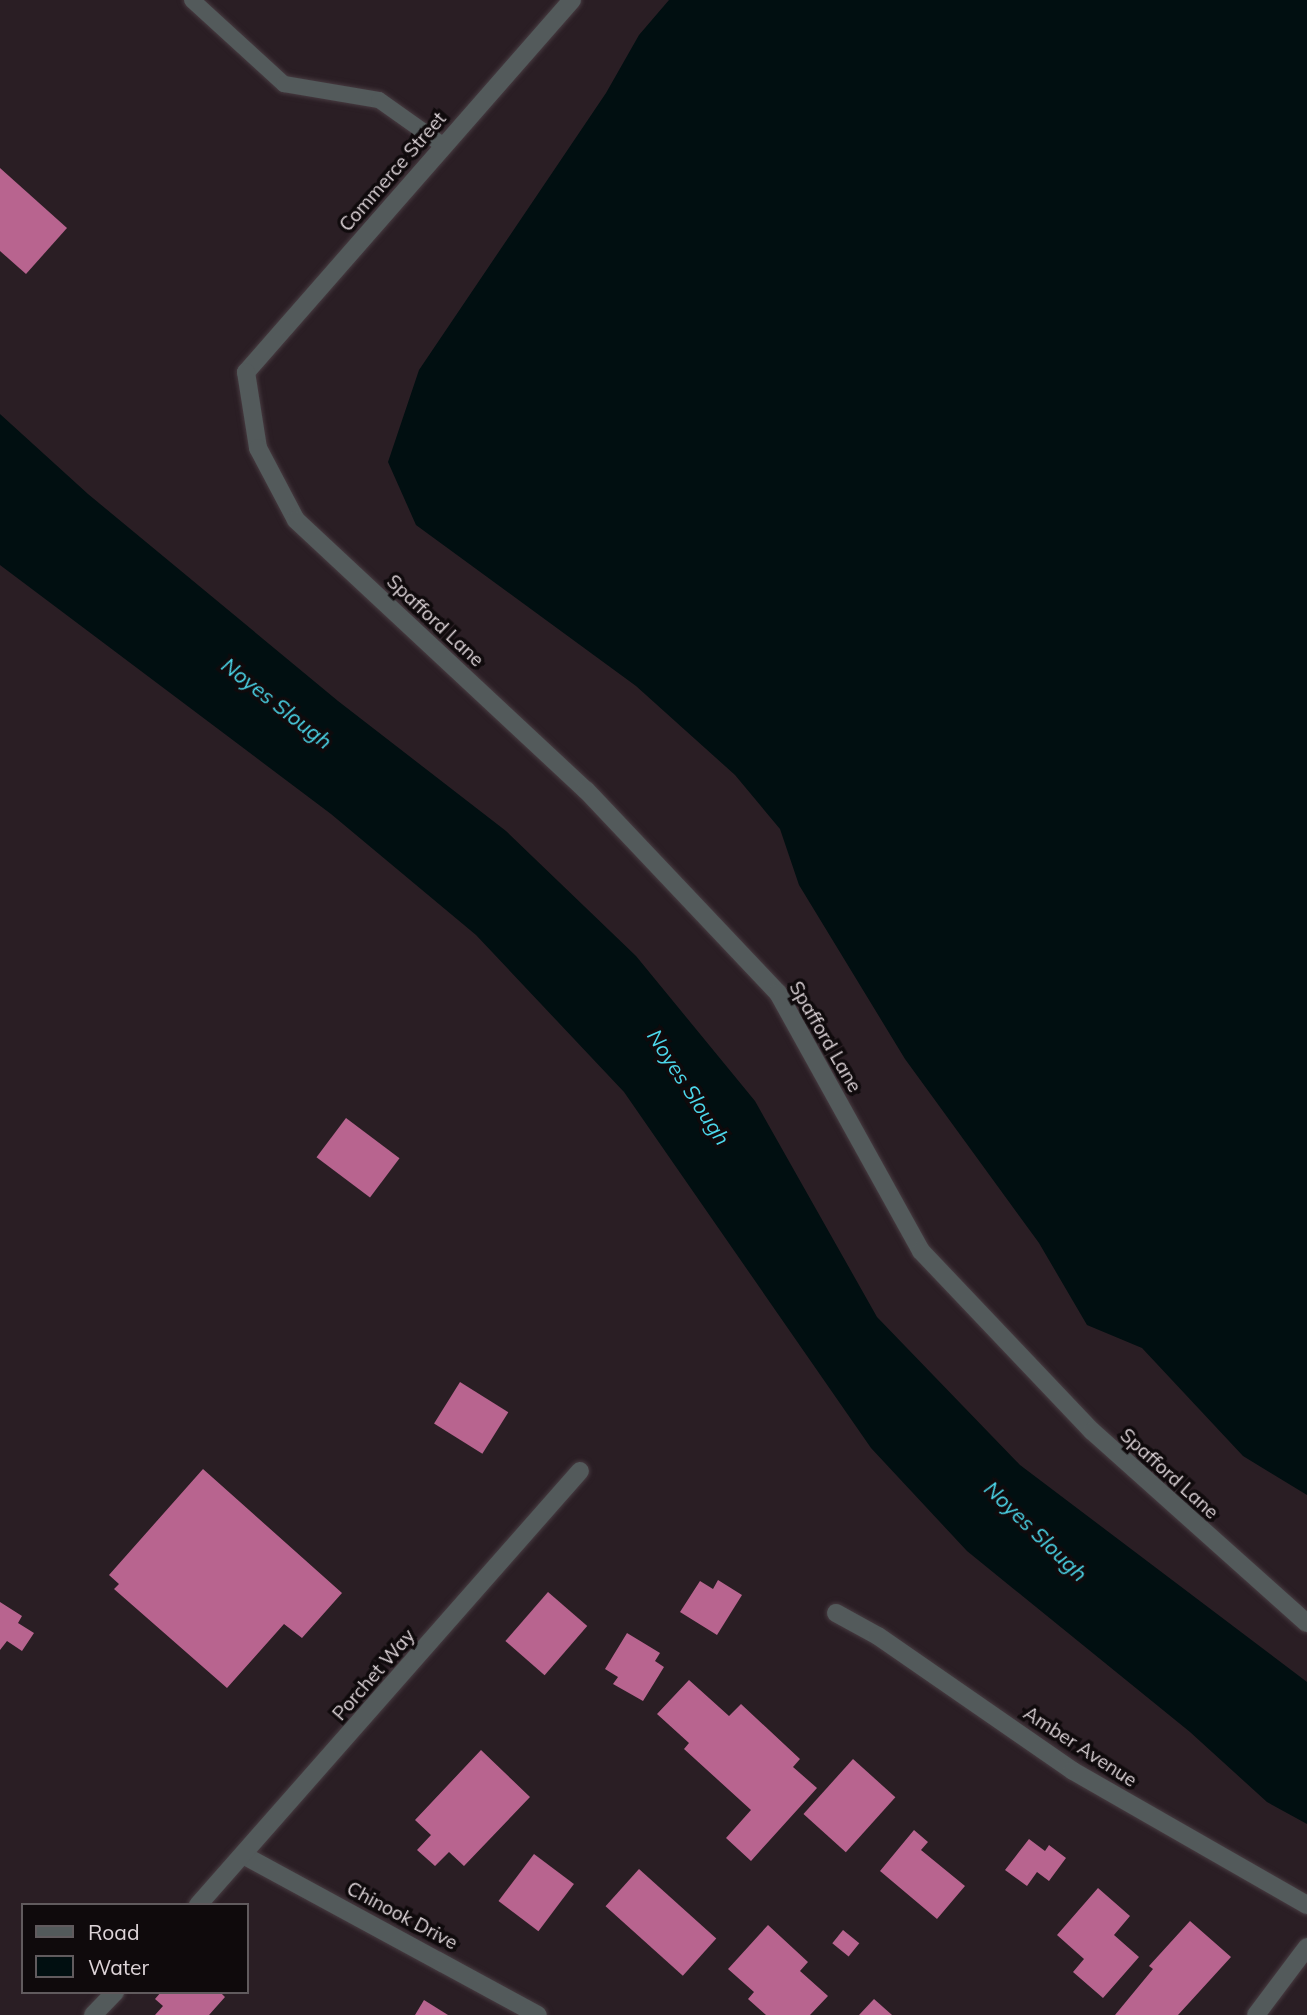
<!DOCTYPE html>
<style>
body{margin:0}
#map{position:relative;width:1307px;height:2015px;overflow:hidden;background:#2a1e24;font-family:Mulish,sans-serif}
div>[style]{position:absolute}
.water>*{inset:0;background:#010f11}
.building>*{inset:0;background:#b8648f;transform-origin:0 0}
.roads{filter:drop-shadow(0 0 2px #473b41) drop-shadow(0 0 2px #473b41)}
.service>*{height:16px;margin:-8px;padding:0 8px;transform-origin:8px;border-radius:8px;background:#535a5b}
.minor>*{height:18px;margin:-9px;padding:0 9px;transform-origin:9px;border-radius:9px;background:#535a5b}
span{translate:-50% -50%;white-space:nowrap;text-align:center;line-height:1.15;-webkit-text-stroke:7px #0f0a0c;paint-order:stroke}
.street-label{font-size:19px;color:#ddd4d8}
.water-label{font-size:21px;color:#4cd7ea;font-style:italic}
.legend{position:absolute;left:21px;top:1903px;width:228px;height:91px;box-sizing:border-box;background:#0f0a0c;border:2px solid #615b5e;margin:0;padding:9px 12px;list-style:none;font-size:21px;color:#ddd4d8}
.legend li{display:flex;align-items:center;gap:14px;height:35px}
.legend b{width:35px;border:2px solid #615b5e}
</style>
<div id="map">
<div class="water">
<i style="clip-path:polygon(669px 0,1307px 0,1307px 1495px,1243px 1456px,1142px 1348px,1087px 1325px,1039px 1243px,905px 1059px,799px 885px,780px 829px,735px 775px,636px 686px,416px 525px,388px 462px,419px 370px,606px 93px,639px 35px)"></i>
<i style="clip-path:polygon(0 414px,88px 494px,338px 701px,506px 831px,636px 956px,755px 1101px,877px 1317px,1020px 1465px,1307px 1682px,1307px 1824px,1267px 1802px,1190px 1732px,967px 1551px,871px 1448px,624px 1092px,476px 935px,331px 814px,0 565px)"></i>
</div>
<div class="building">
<i style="clip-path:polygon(0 168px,67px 228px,26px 274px,0 251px)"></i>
<i style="left:346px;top:1118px;width:67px;height:49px;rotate:37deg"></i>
<i style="left:460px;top:1382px;width:57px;height:49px;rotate:32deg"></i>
<i style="clip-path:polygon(203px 1469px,342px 1593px,302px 1638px,284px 1624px,227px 1688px,114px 1589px,119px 1584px,109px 1575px)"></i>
<i style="clip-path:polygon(718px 1580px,742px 1595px,717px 1635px,680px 1612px,700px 1581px,713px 1589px)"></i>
<i style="left:548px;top:1592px;width:52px;height:65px;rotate:41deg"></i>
<i style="clip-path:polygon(0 1602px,22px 1616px,18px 1623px,34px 1633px,22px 1651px,7px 1641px,0 1650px)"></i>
<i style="clip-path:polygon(627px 1633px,660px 1653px,655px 1661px,664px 1667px,643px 1701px,613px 1684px,618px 1677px,605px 1669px)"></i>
<i style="clip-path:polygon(689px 1680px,729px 1716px,741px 1704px,800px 1759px,793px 1767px,817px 1788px,751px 1861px,726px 1838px,751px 1810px,684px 1749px,689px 1743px,657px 1714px)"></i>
<i style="clip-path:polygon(481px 1750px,530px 1797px,464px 1866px,449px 1852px,435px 1866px,417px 1850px,431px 1835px,415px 1820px)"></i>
<i style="left:853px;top:1759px;width:57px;height:74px;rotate:42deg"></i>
<i style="clip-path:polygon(914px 1830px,928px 1842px,921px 1850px,965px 1886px,937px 1919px,880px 1871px)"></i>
<i style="clip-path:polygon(1029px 1839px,1045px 1851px,1049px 1845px,1066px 1858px,1049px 1881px,1037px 1872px,1027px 1886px,1005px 1870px)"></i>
<i style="left:534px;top:1854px;width:50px;height:59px;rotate:37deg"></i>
<i style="left:639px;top:1869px;width:104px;height:50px;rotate:42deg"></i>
<i style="clip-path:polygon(1098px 1888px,1130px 1916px,1114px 1935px,1139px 1957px,1103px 1998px,1073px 1972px,1084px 1959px,1057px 1935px)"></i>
<i style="clip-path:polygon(1190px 1921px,1231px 1957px,1178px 2015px,1115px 2015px,1153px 1969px,1149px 1966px)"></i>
<i style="clip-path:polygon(768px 1925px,808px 1962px,800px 1971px,828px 1996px,810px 2015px,766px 2015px,748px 1999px,754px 1992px,728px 1969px)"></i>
<i style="left:843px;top:1930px;width:21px;height:17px;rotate:39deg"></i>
<i style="clip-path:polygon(161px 1992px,220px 1992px,225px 1997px,209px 2015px,155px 2015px,163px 2006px,155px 1999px)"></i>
<i style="clip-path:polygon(874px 1999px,892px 2015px,859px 2015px)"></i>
<i style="clip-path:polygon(424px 2000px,448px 2015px,415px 2015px)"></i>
</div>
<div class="roads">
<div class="service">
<i style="left:192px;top:0;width:125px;rotate:42.4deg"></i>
<i style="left:284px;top:84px;width:96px;rotate:9.6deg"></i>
<i style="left:379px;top:100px;width:80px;rotate:35.3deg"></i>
</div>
<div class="minor">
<i style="left:572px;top:0;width:495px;rotate:131.2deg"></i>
<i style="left:246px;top:372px;width:77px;rotate:81deg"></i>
<i style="left:258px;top:448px;width:81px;rotate:62.2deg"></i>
<i style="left:296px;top:520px;width:396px;rotate:43deg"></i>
<i style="left:586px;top:790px;width:279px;rotate:46.6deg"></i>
<i style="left:778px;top:993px;width:295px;rotate:61deg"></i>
<i style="left:921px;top:1251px;width:248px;rotate:46.5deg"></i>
<i style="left:1092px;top:1431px;width:288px;rotate:41.8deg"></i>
<i style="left:836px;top:1613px;width:48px;rotate:28.7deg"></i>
<i style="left:878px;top:1636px;width:237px;rotate:34.7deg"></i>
<i style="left:1073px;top:1771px;width:270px;rotate:29.8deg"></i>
<i style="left:245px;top:1856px;width:333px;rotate:28.5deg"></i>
<i style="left:198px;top:1905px;width:578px;rotate:-48.65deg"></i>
<i style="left:93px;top:2015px;width:32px;rotate:-46deg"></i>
<i style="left:1256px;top:2015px;width:85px;rotate:-53.1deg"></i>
</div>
</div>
<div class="street-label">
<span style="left:393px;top:172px;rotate:-49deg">Commerce Street</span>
<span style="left:435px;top:621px;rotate:43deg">Spafford Lane</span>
<span style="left:825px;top:1037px;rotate:60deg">Spafford Lane</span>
<span style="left:1169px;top:1474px;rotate:42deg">Spafford Lane</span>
<span style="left:374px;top:1675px;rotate:-49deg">Porchet Way</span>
<span style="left:1080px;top:1747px;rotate:33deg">Amber Avenue</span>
<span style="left:402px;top:1916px;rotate:28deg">Chinook Drive</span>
</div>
<div class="water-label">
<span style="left:277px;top:703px;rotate:38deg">Noyes Slough</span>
<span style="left:689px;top:1087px;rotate:57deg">Noyes Slough</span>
<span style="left:1036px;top:1531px;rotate:44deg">Noyes Slough</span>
</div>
<ul class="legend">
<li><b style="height:9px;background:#535a5b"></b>Road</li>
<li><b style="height:19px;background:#010f11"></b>Water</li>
</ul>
</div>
